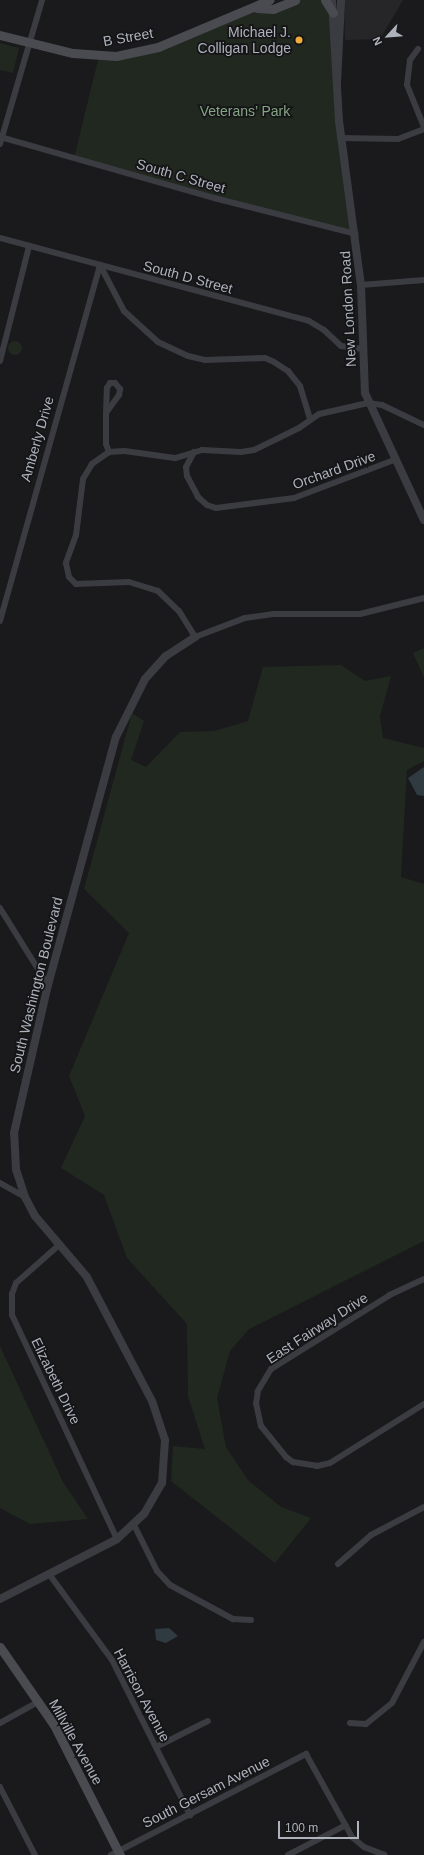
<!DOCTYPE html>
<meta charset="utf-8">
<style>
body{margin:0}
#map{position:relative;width:424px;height:1855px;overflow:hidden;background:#1a1a1c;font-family:Helvetica,sans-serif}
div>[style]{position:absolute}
.built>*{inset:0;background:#262629}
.green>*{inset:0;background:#202820}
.round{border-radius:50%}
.water>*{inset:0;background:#2f3a41}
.minor>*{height:6px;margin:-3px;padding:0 3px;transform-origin:3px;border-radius:3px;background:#3b3c41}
.tertiary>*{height:8px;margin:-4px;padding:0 4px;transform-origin:4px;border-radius:4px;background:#3b3c41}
.secondary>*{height:9px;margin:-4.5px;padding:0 4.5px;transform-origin:4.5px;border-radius:4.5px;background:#494b51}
.dots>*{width:11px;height:11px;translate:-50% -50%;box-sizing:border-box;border:2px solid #151517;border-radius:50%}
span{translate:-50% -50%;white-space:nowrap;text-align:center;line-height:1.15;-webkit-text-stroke:3.5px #151517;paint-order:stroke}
.poi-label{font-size:14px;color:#adb2bc}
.right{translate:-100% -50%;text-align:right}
.street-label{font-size:14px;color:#adb2bc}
.park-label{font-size:14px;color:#84a684}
.north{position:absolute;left:368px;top:16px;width:40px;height:40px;-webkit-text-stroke:3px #151517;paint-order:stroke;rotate:244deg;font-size:11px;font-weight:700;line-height:16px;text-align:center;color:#adb2bc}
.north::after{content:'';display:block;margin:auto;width:14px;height:18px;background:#adb2bc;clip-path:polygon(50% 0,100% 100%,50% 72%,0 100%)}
.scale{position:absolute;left:278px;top:1821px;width:81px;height:18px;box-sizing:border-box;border:2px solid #adb2bc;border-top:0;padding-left:5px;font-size:12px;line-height:14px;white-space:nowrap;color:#adb2bc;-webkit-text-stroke:3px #151517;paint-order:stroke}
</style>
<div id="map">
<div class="built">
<i style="clip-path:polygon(344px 0,403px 0,380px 39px,345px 40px)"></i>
</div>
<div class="green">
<i style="clip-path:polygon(295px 0,325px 0,329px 5px,334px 73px,356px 234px,74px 158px,99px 56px,134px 53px,228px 18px)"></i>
<i style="clip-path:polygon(0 43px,19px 48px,13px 73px,0 70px)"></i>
<i class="round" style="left:8px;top:341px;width:14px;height:14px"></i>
<i style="clip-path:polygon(424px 648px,424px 678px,413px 653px)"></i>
<i style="clip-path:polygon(341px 665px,365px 681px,391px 676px,380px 716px,383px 738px,424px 748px,424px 761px,407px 770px,401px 877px,424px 884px,424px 1241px,249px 1329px,230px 1351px,217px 1398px,226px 1447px,248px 1480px,281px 1507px,311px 1518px,275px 1563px,171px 1481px,173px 1446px,205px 1449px,188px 1396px,187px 1324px,127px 1258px,104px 1195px,61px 1168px,85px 1116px,69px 1076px,129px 933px,84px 889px,132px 713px,144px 721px,131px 760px,146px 767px,180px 732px,214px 731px,248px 721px,263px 667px)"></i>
<i style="clip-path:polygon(0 1346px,63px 1482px,88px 1519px,30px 1524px,0 1508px)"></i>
</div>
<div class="water">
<i style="clip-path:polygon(424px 767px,424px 796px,417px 795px,408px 778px)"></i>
<i style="clip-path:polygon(169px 1628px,178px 1636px,166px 1643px,156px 1640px,155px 1629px)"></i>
</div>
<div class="minor">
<i style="left:418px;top:49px;width:14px;rotate:126deg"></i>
<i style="left:410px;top:60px;width:25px;rotate:97deg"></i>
<i style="left:407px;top:85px;width:45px;rotate:68deg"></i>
<i style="left:0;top:137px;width:223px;rotate:15.9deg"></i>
<i style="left:214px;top:198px;width:146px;rotate:14.2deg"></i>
<i style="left:340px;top:138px;width:58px;rotate:1deg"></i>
<i style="left:398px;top:139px;width:28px;rotate:-21deg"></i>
<i style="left:0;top:144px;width:150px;rotate:-73.7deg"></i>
<i style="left:0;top:238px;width:320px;rotate:15deg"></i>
<i style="left:309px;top:321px;width:17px;rotate:31deg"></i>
<i style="left:324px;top:330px;width:23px;rotate:43deg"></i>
<i style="left:341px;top:346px;width:22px;rotate:8deg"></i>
<i style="left:100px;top:265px;width:52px;rotate:62.4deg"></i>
<i style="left:124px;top:311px;width:46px;rotate:42.4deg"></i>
<i style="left:158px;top:342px;width:33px;rotate:25deg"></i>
<i style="left:188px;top:356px;width:17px;rotate:13deg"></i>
<i style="left:205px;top:360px;width:60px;rotate:-1.9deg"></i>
<i style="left:265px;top:358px;width:10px;rotate:24deg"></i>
<i style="left:274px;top:362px;width:17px;rotate:33deg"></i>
<i style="left:288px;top:371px;width:19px;rotate:51deg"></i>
<i style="left:300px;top:386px;width:34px;rotate:73deg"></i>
<i style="left:361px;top:285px;width:63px;rotate:-4.5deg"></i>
<i style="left:0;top:361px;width:119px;rotate:-75.8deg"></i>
<i style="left:106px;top:413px;width:25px;rotate:-88deg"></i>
<i style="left:107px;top:388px;width:6px;rotate:-59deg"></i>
<i style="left:110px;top:383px;width:5px"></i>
<i style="left:115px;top:383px;width:8px;rotate:50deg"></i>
<i style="left:120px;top:389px;width:6px;rotate:99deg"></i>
<i style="left:119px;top:395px;width:22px;rotate:126deg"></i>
<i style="left:106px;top:413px;width:31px;rotate:90deg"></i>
<i style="left:106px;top:444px;width:9px;rotate:69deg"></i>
<i style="left:424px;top:425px;width:47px;rotate:-154.5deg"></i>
<i style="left:382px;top:405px;width:14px;rotate:-172deg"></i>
<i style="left:368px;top:403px;width:50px;rotate:167.3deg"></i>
<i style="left:319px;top:414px;width:24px;rotate:145deg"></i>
<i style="left:299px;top:428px;width:50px;rotate:153.9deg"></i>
<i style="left:254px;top:450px;width:13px;rotate:171deg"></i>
<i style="left:241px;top:452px;width:39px;rotate:-177deg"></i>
<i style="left:202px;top:450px;width:28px;rotate:163deg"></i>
<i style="left:175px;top:458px;width:51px;rotate:-172.2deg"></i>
<i style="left:124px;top:451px;width:15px;rotate:176deg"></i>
<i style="left:109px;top:452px;width:21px;rotate:145deg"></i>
<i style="left:92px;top:464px;width:17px;rotate:121deg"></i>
<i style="left:83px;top:479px;width:56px;rotate:97.1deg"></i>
<i style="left:76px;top:535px;width:30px;rotate:110deg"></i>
<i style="left:66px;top:563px;width:14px;rotate:78deg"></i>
<i style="left:69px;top:577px;width:10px;rotate:45deg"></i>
<i style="left:76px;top:584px;width:53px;rotate:-2.2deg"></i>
<i style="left:129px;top:582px;width:30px;rotate:17deg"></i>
<i style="left:158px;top:591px;width:29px;rotate:44deg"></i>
<i style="left:179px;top:611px;width:31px;rotate:58deg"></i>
<i style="left:195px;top:637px;width:53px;rotate:-20.8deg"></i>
<i style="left:245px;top:618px;width:28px;rotate:-8deg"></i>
<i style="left:273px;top:614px;width:87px"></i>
<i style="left:360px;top:614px;width:66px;rotate:-14deg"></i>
<i style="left:194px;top:452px;width:17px;rotate:118deg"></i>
<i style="left:186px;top:467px;width:9px;rotate:84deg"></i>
<i style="left:187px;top:476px;width:24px;rotate:62deg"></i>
<i style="left:198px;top:497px;width:12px;rotate:42deg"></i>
<i style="left:207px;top:505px;width:9px;rotate:18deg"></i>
<i style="left:216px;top:508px;width:79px;rotate:-7.3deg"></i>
<i style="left:294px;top:498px;width:107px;rotate:-20.8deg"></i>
<i style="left:0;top:621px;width:370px;rotate:-74.3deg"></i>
<i style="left:0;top:908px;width:91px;rotate:58.1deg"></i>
<i style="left:0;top:1183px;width:29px;rotate:29deg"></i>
<i style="left:59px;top:1245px;width:57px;rotate:138.5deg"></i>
<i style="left:16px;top:1283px;width:12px;rotate:110deg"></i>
<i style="left:12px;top:1294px;width:21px;rotate:90deg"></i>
<i style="left:12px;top:1315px;width:247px;rotate:64.9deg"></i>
<i style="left:424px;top:1279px;width:38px;rotate:155deg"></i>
<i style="left:390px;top:1295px;width:140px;rotate:148.1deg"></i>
<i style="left:271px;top:1369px;width:26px;rotate:121deg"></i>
<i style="left:258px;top:1391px;width:12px;rotate:99deg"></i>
<i style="left:256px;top:1403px;width:24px;rotate:78deg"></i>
<i style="left:261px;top:1426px;width:40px;rotate:51deg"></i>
<i style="left:286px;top:1457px;width:9px;rotate:36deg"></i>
<i style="left:293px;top:1462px;width:24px;rotate:9deg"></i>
<i style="left:317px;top:1466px;width:13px;rotate:-13deg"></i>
<i style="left:330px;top:1463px;width:111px;rotate:-32.1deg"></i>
<i style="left:134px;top:1525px;width:51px;rotate:63.4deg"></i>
<i style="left:157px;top:1571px;width:19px;rotate:47deg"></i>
<i style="left:170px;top:1585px;width:72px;rotate:28.4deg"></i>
<i style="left:233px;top:1619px;width:18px;rotate:3deg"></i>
<i style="left:338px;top:1564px;width:44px;rotate:-41.3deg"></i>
<i style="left:371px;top:1535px;width:60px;rotate:-27.8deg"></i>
<i style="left:49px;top:1574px;width:107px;rotate:53.8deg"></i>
<i style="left:112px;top:1660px;width:174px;rotate:63.3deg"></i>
<i style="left:0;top:1723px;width:43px;rotate:-28.9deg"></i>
<i style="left:350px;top:1723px;width:16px;rotate:4deg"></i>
<i style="left:366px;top:1724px;width:33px;rotate:-39deg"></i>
<i style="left:392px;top:1703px;width:69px;rotate:-62.3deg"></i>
<i style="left:156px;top:1747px;width:58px;rotate:-26.6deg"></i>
<i style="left:0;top:1787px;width:76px;rotate:62.8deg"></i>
<i style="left:111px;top:1855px;width:220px;rotate:-27.4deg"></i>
<i style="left:306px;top:1754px;width:95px;rotate:61deg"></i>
<i style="left:352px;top:1837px;width:16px;rotate:40deg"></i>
<i style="left:364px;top:1847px;width:22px;rotate:21deg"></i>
<i style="left:288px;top:1855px;width:65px;rotate:-27.3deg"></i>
</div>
<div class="tertiary">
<i style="left:332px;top:0;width:121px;rotate:86.7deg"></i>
<i style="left:339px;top:121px;width:165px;rotate:82.4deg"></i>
<i style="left:361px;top:285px;width:108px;rotate:87.9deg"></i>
<i style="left:365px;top:393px;width:140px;rotate:65.1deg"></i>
<i style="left:337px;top:83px;width:83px;rotate:-87.2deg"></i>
<i style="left:0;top:1599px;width:131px;rotate:-27.1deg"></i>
<i style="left:117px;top:1539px;width:37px;rotate:-43deg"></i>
<i style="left:144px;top:1514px;width:36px;rotate:-60deg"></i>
<i style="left:162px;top:1483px;width:43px;rotate:-86deg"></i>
<i style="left:165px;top:1440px;width:41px;rotate:-108.4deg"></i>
<i style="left:152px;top:1401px;width:140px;rotate:-117.7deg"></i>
<i style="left:87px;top:1277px;width:80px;rotate:-130.4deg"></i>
<i style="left:35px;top:1216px;width:21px;rotate:-118deg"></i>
<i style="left:25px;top:1197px;width:29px;rotate:-108deg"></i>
<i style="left:16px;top:1169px;width:36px;rotate:-93deg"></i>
<i style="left:14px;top:1133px;width:152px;rotate:-77.1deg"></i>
<i style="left:48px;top:985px;width:257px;rotate:-74.7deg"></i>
<i style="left:116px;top:737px;width:65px;rotate:-63.4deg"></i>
<i style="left:145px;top:679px;width:31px;rotate:-48deg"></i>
<i style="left:166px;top:656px;width:35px;rotate:-33deg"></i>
</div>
<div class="secondary">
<i style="left:325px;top:0;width:15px;rotate:58deg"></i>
<i style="left:257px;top:8px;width:16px;rotate:4deg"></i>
<i style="left:273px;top:9px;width:24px;rotate:-22deg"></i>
<i style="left:0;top:35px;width:75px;rotate:13.9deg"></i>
<i style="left:73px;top:53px;width:43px;rotate:4deg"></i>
<i style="left:116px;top:56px;width:43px;rotate:-12.1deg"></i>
<i style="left:158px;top:47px;width:121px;rotate:-22.9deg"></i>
<i style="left:0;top:1647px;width:95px;rotate:55.3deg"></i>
<i style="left:54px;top:1725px;width:146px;rotate:63.1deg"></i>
</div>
<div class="dots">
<i style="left:299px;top:40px;background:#f2ab3c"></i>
</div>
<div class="poi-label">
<span class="right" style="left:291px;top:40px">Michael J.<br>Colligan Lodge</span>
</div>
<div class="street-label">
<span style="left:128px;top:37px;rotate:-10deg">B Street</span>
<span style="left:181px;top:176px;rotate:16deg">South C Street</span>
<span style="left:188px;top:277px;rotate:15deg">South D Street</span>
<span style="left:348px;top:309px;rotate:-93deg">New London Road</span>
<span style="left:37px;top:439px;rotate:-74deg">Amberly Drive</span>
<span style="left:334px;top:470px;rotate:-20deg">Orchard Drive</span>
<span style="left:36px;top:985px;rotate:-76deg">South Washington Boulevard</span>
<span style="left:317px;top:1328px;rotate:-33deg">East Fairway Drive</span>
<span style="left:56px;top:1381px;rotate:64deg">Elizabeth Drive</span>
<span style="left:142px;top:1695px;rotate:62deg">Harrison Avenue</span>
<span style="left:76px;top:1742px;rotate:61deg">Millville Avenue</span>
<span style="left:206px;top:1792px;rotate:-27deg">South Gersam Avenue</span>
</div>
<div class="park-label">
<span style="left:245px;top:111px">Veterans’ Park</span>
</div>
<div class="north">N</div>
<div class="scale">100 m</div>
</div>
